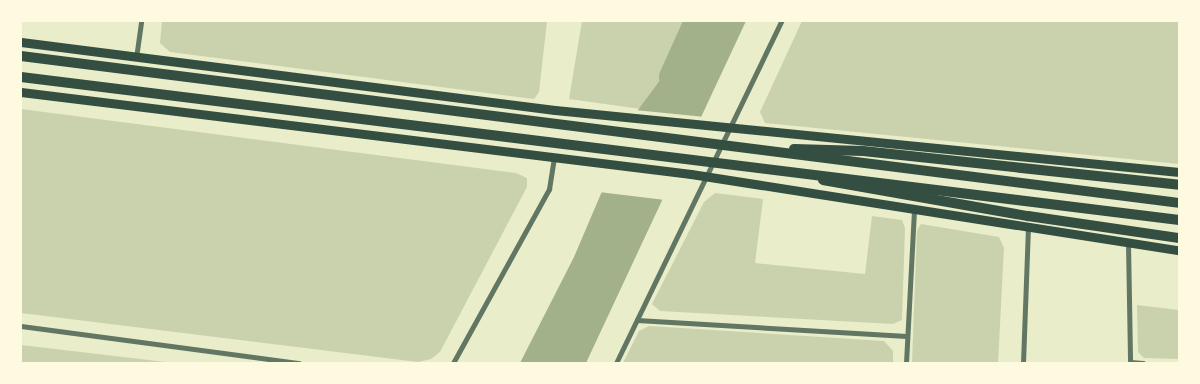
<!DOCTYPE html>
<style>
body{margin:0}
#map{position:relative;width:1200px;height:384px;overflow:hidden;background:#e9edc9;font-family:Signika,sans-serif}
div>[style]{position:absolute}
.green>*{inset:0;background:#cad2ad}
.water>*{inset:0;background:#a3b18a}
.pier>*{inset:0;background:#e9edc9}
.river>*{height:24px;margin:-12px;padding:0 12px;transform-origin:12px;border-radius:12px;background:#a3b18a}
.minor>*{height:5px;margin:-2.5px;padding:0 2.5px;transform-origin:2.5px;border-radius:2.5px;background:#617663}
.secondary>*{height:9px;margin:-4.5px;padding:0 4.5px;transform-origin:4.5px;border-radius:4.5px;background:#344e41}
.trunk>*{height:10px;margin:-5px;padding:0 5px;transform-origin:5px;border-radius:5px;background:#344e41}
span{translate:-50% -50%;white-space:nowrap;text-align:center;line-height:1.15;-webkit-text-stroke:4.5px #fefae0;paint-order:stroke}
.frame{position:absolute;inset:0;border:22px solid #fefae0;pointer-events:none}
</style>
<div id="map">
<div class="green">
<i style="clip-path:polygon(162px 21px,547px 21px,539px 92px,534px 99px,170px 52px,160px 43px)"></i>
<i style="clip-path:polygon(582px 21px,689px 21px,648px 110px,569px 99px)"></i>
<i style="clip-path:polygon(802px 21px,1179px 21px,1179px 164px,765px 123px,760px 112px)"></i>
<i style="clip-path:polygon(21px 109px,516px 173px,527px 178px,527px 187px,440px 352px,431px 359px,418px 362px,21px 313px)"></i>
<i style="clip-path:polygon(715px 193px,763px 199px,755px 263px,865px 274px,872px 216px,902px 220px,905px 228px,902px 320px,893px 324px,660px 311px,652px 304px,704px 202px)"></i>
<i style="clip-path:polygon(921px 224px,999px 237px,1004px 248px,998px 363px,912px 363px,917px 230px)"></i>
<i style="clip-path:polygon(1137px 305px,1179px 310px,1179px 359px,1144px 358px,1138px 352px)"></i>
<i style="clip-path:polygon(649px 326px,884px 341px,893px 351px,893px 363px,623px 363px,639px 331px)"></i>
<i style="clip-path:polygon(21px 345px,174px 363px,21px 363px)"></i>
</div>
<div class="water">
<i style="clip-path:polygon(694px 21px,746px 21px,586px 363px,520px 363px,574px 257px,635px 114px,686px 45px)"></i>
</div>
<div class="pier">
<i style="clip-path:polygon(635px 110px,705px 117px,665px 200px,599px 192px)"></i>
</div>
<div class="river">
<i style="left:671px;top:77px;width:61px;rotate:-65.9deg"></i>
</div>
<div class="minor">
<i style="left:136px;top:58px;width:37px;rotate:-82deg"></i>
<i style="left:1128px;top:243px;width:120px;rotate:89deg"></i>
<i style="left:637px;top:320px;width:270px;rotate:3.4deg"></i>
<i style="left:21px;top:326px;width:281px;rotate:7.6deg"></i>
<i style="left:1130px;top:362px;width:13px;rotate:4deg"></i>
<i style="left:453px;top:363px;width:199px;rotate:-61.1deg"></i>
<i style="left:549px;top:189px;width:31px;rotate:-81deg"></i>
<i style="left:616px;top:363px;width:380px;rotate:-64.2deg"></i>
<i style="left:906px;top:363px;width:155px;rotate:-87deg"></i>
<i style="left:1023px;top:363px;width:136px;rotate:-87.9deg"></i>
</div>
<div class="secondary">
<i style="left:21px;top:42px;width:538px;rotate:7.26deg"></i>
<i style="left:555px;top:110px;width:627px;rotate:5.67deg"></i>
<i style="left:21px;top:92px;width:675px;rotate:6.98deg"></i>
<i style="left:691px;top:174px;width:494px;rotate:8.9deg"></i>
</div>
<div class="trunk">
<i style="left:21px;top:56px;width:1167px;rotate:7.23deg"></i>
<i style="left:21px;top:77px;width:1167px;rotate:7.04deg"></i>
<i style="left:794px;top:149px;width:69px;rotate:1.7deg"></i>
<i style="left:863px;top:151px;width:318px;rotate:6.1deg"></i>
<i style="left:823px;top:180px;width:208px;rotate:10deg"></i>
<i style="left:1028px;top:216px;width:153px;rotate:8.3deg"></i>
</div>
<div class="frame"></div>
</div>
